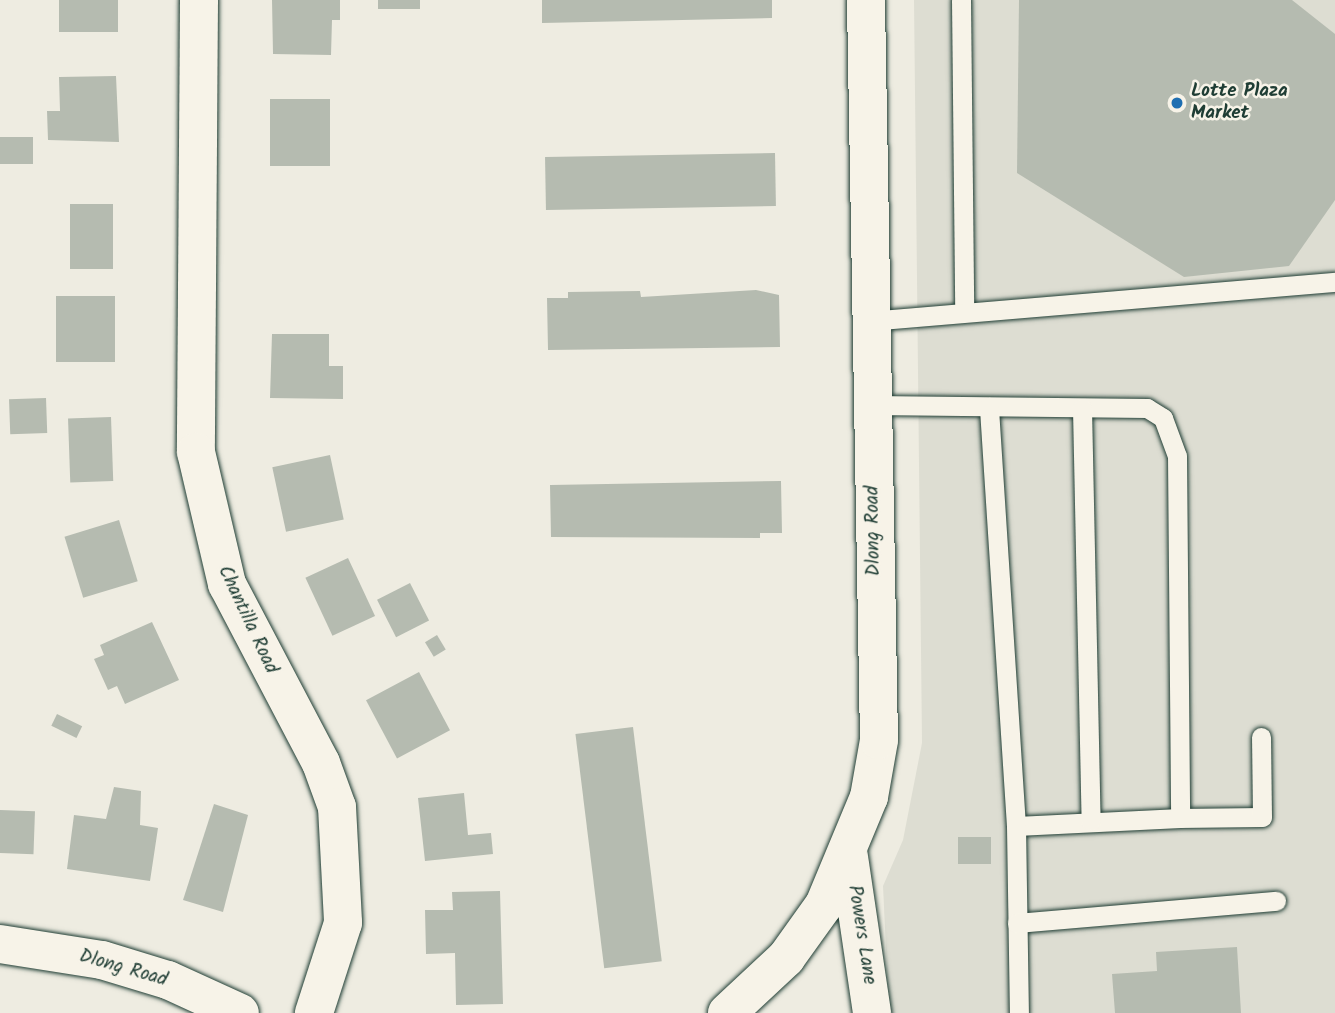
<!DOCTYPE html>
<style>
body{margin:0}
#map{position:relative;width:1335px;height:1013px;overflow:hidden;background:#eeece1;font-family:Kalam,sans-serif}
div>[style]{position:absolute}
.built>*{inset:0;background:#ddddd2}
.building>*{inset:0;background:#b5bbb0;transform-origin:0 0}
.roads{filter:drop-shadow(0 0 2px #1f3d34) drop-shadow(0 0 2px #1f3d34)}
.lane>*{height:19px;margin:-9.5px;padding:0 9.5px;transform-origin:9.5px;border-radius:9.5px;background:#f7f3e8}
.street>*{height:38px;margin:-19px;padding:0 19px;transform-origin:19px;border-radius:19px;background:#f7f3e8}
.secondary>*{height:38px;margin:-19px;padding:0 19px;transform-origin:19px;border-radius:19px;background:#f7f3e8}
.dots>*{width:19px;height:19px;translate:-50% -50%;box-sizing:border-box;border:4px solid #f7f3e8;border-radius:50%}
span{translate:-50% -50%;white-space:nowrap;text-align:center;line-height:1.15;-webkit-text-stroke:5px #f7f3e8;paint-order:stroke}
.poi-label{font-size:19px;color:#1f3d34;font-weight:700}
.left{translate:0 -50%;text-align:left}
.street-label{font-size:19px;color:#1f3d34}
</style>
<div id="map">
<div class="built">
<i style="clip-path:polygon(914px 0,1335px 0,1335px 1013px,889px 1013px,883px 886px,903px 840px,922px 743px)"></i>
</div>
<div class="building">
<i style="left:59px;top:0;width:59px;height:32px"></i>
<i style="clip-path:polygon(272px 0,340px 0,340px 20px,332px 20px,331px 55px,273px 54px)"></i>
<i style="left:378px;top:0;width:42px;height:9px"></i>
<i style="clip-path:polygon(542px 0,772px 0,772px 18px,542px 23px)"></i>
<i style="clip-path:polygon(1019px 0,1292px 0,1335px 34px,1335px 200px,1289px 266px,1184px 277px,1017px 173px)"></i>
<i style="clip-path:polygon(116px 76px,119px 142px,48px 140px,47px 111px,60px 111px,59px 77px)"></i>
<i style="left:270px;top:99px;width:60px;height:67px"></i>
<i style="left:0;top:137px;width:33px;height:27px"></i>
<i style="left:775px;top:153px;width:53px;height:230px;rotate:89deg"></i>
<i style="left:113px;top:204px;width:65px;height:43px;rotate:90deg"></i>
<i style="clip-path:polygon(756px 290px,779px 295px,780px 347px,548px 350px,547px 298px,568px 298px,568px 292px,640px 291px,641px 297px)"></i>
<i style="left:56px;top:296px;width:59px;height:66px"></i>
<i style="clip-path:polygon(272px 334px,329px 334px,329px 366px,343px 366px,343px 399px,270px 398px)"></i>
<i style="left:46px;top:398px;width:35px;height:37px;rotate:88deg"></i>
<i style="left:111px;top:417px;width:64px;height:43px;rotate:88deg"></i>
<i style="left:330px;top:455px;width:66px;height:59px;rotate:78deg"></i>
<i style="clip-path:polygon(781px 481px,782px 533px,760px 533px,760px 538px,551px 537px,550px 485px)"></i>
<i style="left:119px;top:520px;width:64px;height:57px;rotate:73deg"></i>
<i style="left:348px;top:558px;width:64px;height:47px;rotate:65deg"></i>
<i style="left:410px;top:583px;width:42px;height:37px;rotate:63deg"></i>
<i style="clip-path:polygon(152px 622px,179px 680px,125px 704px,117px 686px,108px 690px,94px 659px,104px 655px,100px 645px)"></i>
<i style="left:437px;top:635px;width:17px;height:14px;rotate:59deg"></i>
<i style="left:419px;top:672px;width:66px;height:60px;rotate:62deg"></i>
<i style="left:57px;top:714px;width:28px;height:13px;rotate:26deg"></i>
<i style="left:633px;top:727px;width:236px;height:58px;rotate:83deg"></i>
<i style="clip-path:polygon(114px 787px,141px 791px,140px 825px,158px 828px,150px 881px,67px 869px,74px 815px,106px 819px)"></i>
<i style="clip-path:polygon(464px 793px,468px 835px,491px 833px,493px 854px,425px 861px,418px 798px)"></i>
<i style="clip-path:polygon(214px 804px,248px 815px,223px 912px,183px 900px)"></i>
<i style="left:0;top:810px;width:35px;height:43px;rotate:2deg"></i>
<i style="left:958px;top:837px;width:33px;height:27px"></i>
<i style="clip-path:polygon(500px 891px,503px 1004px,456px 1005px,455px 953px,426px 954px,425px 910px,453px 910px,452px 892px)"></i>
<i style="clip-path:polygon(1237px 947px,1241px 1013px,1115px 1013px,1112px 974px,1157px 971px,1156px 952px)"></i>
</div>
<div class="roads">
<div class="lane">
<i style="left:961px;top:0;width:310px;rotate:89.4deg"></i>
<i style="left:869px;top:321px;width:468px;rotate:-4.8deg"></i>
<i style="left:871px;top:405px;width:276px;rotate:0.6deg"></i>
<i style="left:1147px;top:408px;width:19px;rotate:32deg"></i>
<i style="left:1163px;top:418px;width:40px;rotate:69.8deg"></i>
<i style="left:1177px;top:456px;width:362px;rotate:89.5deg"></i>
<i style="left:1180px;top:818px;width:164px;rotate:177.2deg"></i>
<i style="left:1016px;top:826px;width:420px;rotate:-93.7deg"></i>
<i style="left:1082px;top:408px;width:413px;rotate:88.8deg"></i>
<i style="left:1178px;top:818px;width:84px;rotate:-0.7deg"></i>
<i style="left:1262px;top:817px;width:80px;rotate:-90.7deg"></i>
<i style="left:1016px;top:826px;width:187px;rotate:89.1deg"></i>
<i style="left:1017px;top:923px;width:260px;rotate:-4.9deg"></i>
</div>
<div class="street">
<i style="left:199px;top:0;width:452px;rotate:90.4deg"></i>
<i style="left:196px;top:452px;width:136px;rotate:76.8deg"></i>
<i style="left:227px;top:584px;width:202px;rotate:62.3deg"></i>
<i style="left:321px;top:763px;width:47px;rotate:70deg"></i>
<i style="left:337px;top:807px;width:116px;rotate:87deg"></i>
<i style="left:343px;top:923px;width:95px;rotate:107.9deg"></i>
<i style="left:849px;top:857px;width:158px;rotate:81.6deg"></i>
<i style="left:0;top:944px;width:103px;rotate:8.9deg"></i>
<i style="left:102px;top:960px;width:69px;rotate:16.9deg"></i>
<i style="left:168px;top:980px;width:79px;rotate:24.6deg"></i>
</div>
<div class="secondary">
<i style="left:727px;top:1013px;width:81px;rotate:-43deg"></i>
<i style="left:786px;top:958px;width:65px;rotate:-54.4deg"></i>
<i style="left:824px;top:905px;width:117px;rotate:-67.4deg"></i>
<i style="left:869px;top:797px;width:58px;rotate:-80deg"></i>
<i style="left:879px;top:740px;width:740px;rotate:-91.01deg"></i>
</div>
</div>
<div class="dots">
<i style="left:1177px;top:103px;background:#1f6fb2"></i>
</div>
<div class="poi-label">
<span class="left" style="left:1191px;top:103px">Lotte Plaza<br>Market</span>
</div>
<div class="street-label">
<span style="left:874px;top:531px;rotate:-91deg">Dlong Road</span>
<span style="left:247px;top:620px;rotate:65deg">Chantilla Road</span>
<span style="left:861px;top:935px;rotate:81deg">Powers Lane</span>
<span style="left:123px;top:969px;rotate:16deg">Dlong Road</span>
</div>
</div>
